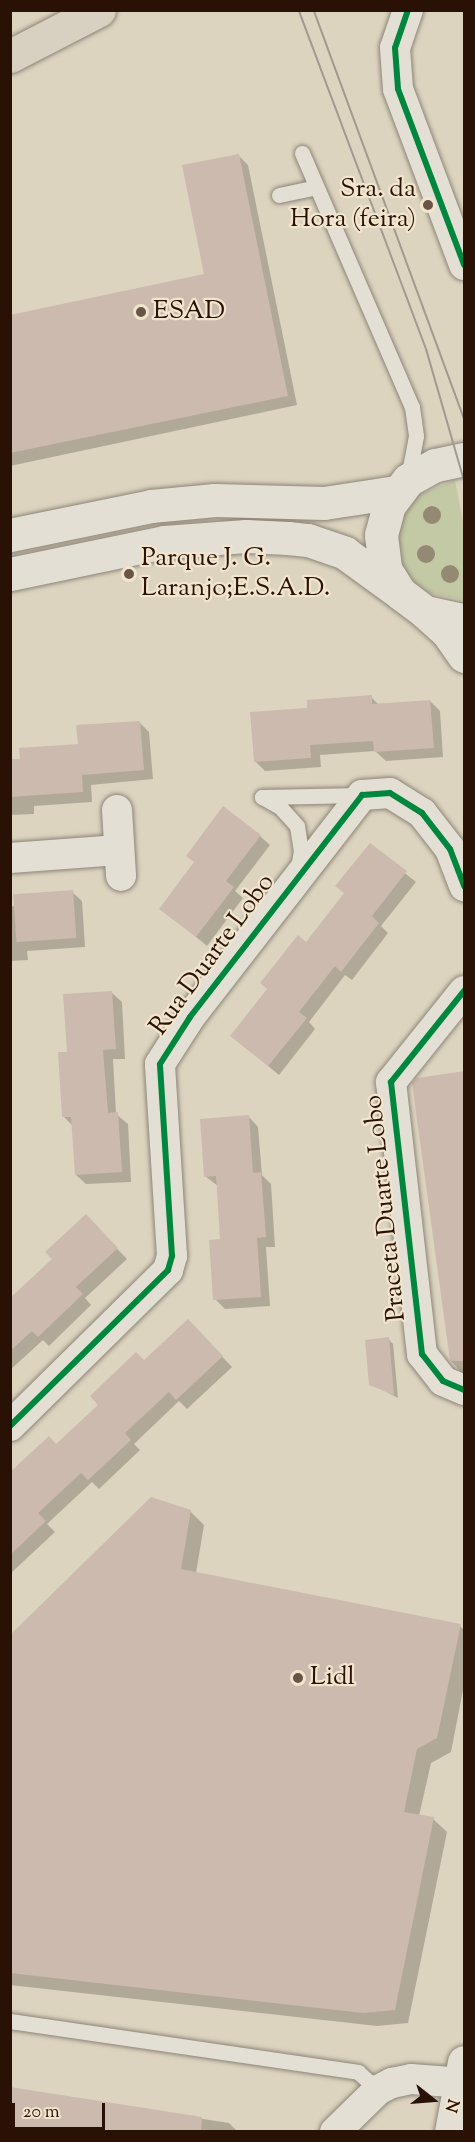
<!DOCTYPE html>
<style>
body{margin:0}
#map{position:relative;width:475px;height:2142px;overflow:hidden;background:#dcd4bf;font-family:"Sorts Mill Goudy",serif}
div>[style]{position:absolute}
.green>*{inset:0;background:#c4c9a5}
.shadow>*{inset:0;background:#0003}
.building>*{inset:0;background:#cdbaae;transform-origin:0 0}
.roads{filter:drop-shadow(0 0 2px #8d8578) drop-shadow(0 0 2px #8d8578)}
.service>*{height:15px;margin:-7.5px;padding:0 7.5px;transform-origin:7.5px;border-radius:7.5px;background:#e4dfd5}
.minor>*{height:30px;margin:-15px;padding:0 15px;transform-origin:15px;border-radius:15px;background:#e4dfd5}
.tertiary>*{height:33px;margin:-16.5px;padding:0 16.5px;transform-origin:16.5px;border-radius:16.5px;background:#e4dfd5}
.secondary>*{height:33px;margin:-16.5px;padding:0 16.5px;transform-origin:16.5px;border-radius:16.5px;background:#e4dfd5}
.motorway>*{height:33px;margin:-16.5px;padding:0 16.5px;transform-origin:16.5px;border-radius:16.5px;background:#d8d0c0}
.tram>*{height:1.5px;margin:-0.75px;padding:0 0.75px;transform-origin:0.75px;border-radius:0.75px;background:#a09a91}
.cycleway>*{height:6px;margin:-3px;padding:0 3px;transform-origin:3px;border-radius:3px;background:#00873e}
.trees>*{width:18px;height:18px;margin:-9px;border-radius:50%;background:#948a74}
.dots>*{width:16px;height:16px;translate:-50% -50%;box-sizing:border-box;border:3px solid #f1e6cd;border-radius:50%}
span{translate:-50% -50%;white-space:nowrap;text-align:center;line-height:1.15;-webkit-text-stroke:4.5px #f1e6cd;paint-order:stroke}
.poi-label{font-size:26px;color:#2a1105}
.right{translate:-100% -50%;text-align:right}
.left{translate:0 -50%;text-align:left}
.street-label{font-size:26px;color:#2a1105}
.frame{position:absolute;inset:0;border:12px solid #2a1105;pointer-events:none}
.north{position:absolute;left:403px;top:2070px;width:60px;height:60px;-webkit-text-stroke:4px #f1e6cd;paint-order:stroke;rotate:107deg;font-size:16px;font-weight:700;line-height:24px;text-align:center;color:#2a1105}
.north::after{content:'';display:block;margin:auto;width:21px;height:27px;background:#2a1105;clip-path:polygon(50% 0,100% 100%,50% 72%,0 100%)}
.scale{position:absolute;left:12px;top:2103px;width:93px;height:27px;box-sizing:border-box;border:3px solid #2a1105;border-top:0;padding-left:8px;font-size:18px;line-height:21px;white-space:nowrap;color:#2a1105;-webkit-text-stroke:4px #f1e6cd;paint-order:stroke}
</style>
<div id="map">
<div class="green">
<i style="clip-path:polygon(455px 480px,464px 527px,464px 600px,429px 593px,411px 580px,399px 561px,395px 537px,401px 514px,416px 496px)"></i>
</div>
<div class="shadow">
<i style="clip-path:polygon(238px 155px,248px 165px,297px 405px,10px 466px,10px 317px,206px 275px)"></i>
<i style="clip-path:polygon(371px 697px,379px 705px,430px 701px,440px 711px,443px 757px,386px 761px,375px 751px,320px 755px,321px 767px,265px 771px,255px 761px)"></i>
<i style="clip-path:polygon(139px 722px,149px 732px,153px 779px,91px 785px,92px 802px,34px 806px,34px 814px,10px 815px,10px 761px,79px 746px)"></i>
<i style="clip-path:polygon(260px 836px,270px 845px,235px 891px,243px 898px,207px 946px,161px 908px)"></i>
<i style="clip-path:polygon(370px 845px,416px 882px,381px 926px,388px 933px,352px 980px,345px 975px,309px 1022px,315px 1029px,279px 1075px,232px 1036px,345px 894px)"></i>
<i style="clip-path:polygon(72px 892px,82px 901px,85px 947px,27px 951px,28px 960px,10px 961px,10px 907px)"></i>
<i style="clip-path:polygon(112px 993px,122px 1002px,125px 1059px,113px 1059px,116px 1114px,128px 1124px,131px 1182px,86px 1184px,76px 1175px,73px 1126px,64px 1117px,68px 1053px)"></i>
<i style="clip-path:polygon(464px 1073px,464px 1375px,450px 1360px)"></i>
<i style="clip-path:polygon(249px 1117px,258px 1127px,262px 1175px,271px 1184px,275px 1247px,266px 1247px,270px 1306px,225px 1309px,215px 1299px,222px 1241px,218px 1186px,205px 1176px)"></i>
<i style="clip-path:polygon(95px 1226px,127px 1259px,85px 1298px,91px 1305px,49px 1346px,43px 1340px,10px 1370px,10px 1301px)"></i>
<i style="clip-path:polygon(198px 1331px,232px 1367px,187px 1409px,179px 1401px,134px 1444px,140px 1450px,99px 1489px,92px 1482px,47px 1524px,55px 1532px,10px 1574px,10px 1474px,57px 1446px,144px 1362px)"></i>
<i style="clip-path:polygon(388px 1339px,393px 1344px,398px 1398px,371px 1384px)"></i>
<i style="clip-path:polygon(190px 1511px,204px 1525px,196px 1573px,460px 1626px,464px 1630px,464px 1685px,451px 1752px,431px 1763px,419px 1816px,433px 1819px,447px 1832px,408px 2023px,377px 2026px,10px 1985px,10px 1638px)"></i>
<i style="clip-path:polygon(10px 2089px,229px 2123px,238px 2132px,10px 2132px)"></i>
</div>
<div class="building">
<i style="clip-path:polygon(239px 154px,288px 396px,10px 453px,10px 315px,204px 274px,182px 165px)"></i>
<i style="clip-path:polygon(372px 695px,372px 704px,430px 700px,434px 748px,374px 752px,373px 741px,310px 745px,311px 758px,254px 762px,250px 712px,307px 708px,307px 700px)"></i>
<i style="clip-path:polygon(140px 721px,144px 770px,82px 775px,83px 792px,10px 797px,10px 759px,20px 759px,19px 748px,78px 744px,76px 725px)"></i>
<i style="clip-path:polygon(223px 806px,261px 835px,226px 881px,234px 887px,196px 937px,159px 909px,194px 862px,186px 856px)"></i>
<i style="clip-path:polygon(370px 843px,407px 871px,372px 916px,379px 923px,341px 972px,335px 966px,299px 1012px,307px 1018px,268px 1066px,230px 1036px,267px 989px,260px 983px,298px 935px,306px 942px,344px 893px,335px 886px)"></i>
<i style="left:73px;top:890px;width:48px;height:60px;rotate:86deg"></i>
<i style="clip-path:polygon(112px 991px,116px 1049px,103px 1050px,108px 1113px,118px 1112px,122px 1172px,75px 1175px,71px 1117px,62px 1117px,58px 1052px,67px 1052px,63px 994px)"></i>
<i style="clip-path:polygon(465px 1071px,465px 1361px,450px 1361px,412px 1083px,417px 1078px)"></i>
<i style="clip-path:polygon(249px 1115px,253px 1173px,261px 1172px,266px 1237px,257px 1238px,261px 1297px,213px 1300px,209px 1240px,220px 1239px,216px 1176px,204px 1177px,200px 1119px)"></i>
<i style="clip-path:polygon(86px 1214px,118px 1248px,76px 1287px,83px 1294px,38px 1337px,32px 1331px,10px 1351px,10px 1298px,52px 1259px,45px 1252px)"></i>
<i style="clip-path:polygon(188px 1319px,223px 1356px,176px 1400px,169px 1392px,125px 1433px,131px 1440px,88px 1480px,81px 1473px,38px 1513px,46px 1521px,10px 1555px,10px 1472px,49px 1436px,56px 1444px,98px 1405px,90px 1396px,136px 1352px,144px 1360px)"></i>
<i style="clip-path:polygon(389px 1337px,394px 1395px,369px 1385px,365px 1340px)"></i>
<i style="clip-path:polygon(151px 1497px,191px 1510px,181px 1569px,461px 1624px,437px 1738px,417px 1749px,404px 1812px,434px 1817px,395px 2010px,363px 2013px,10px 1973px,10px 1635px)"></i>
<i style="clip-path:polygon(10px 2087px,202px 2117px,201px 2132px,10px 2132px)"></i>
</div>
<div class="roads">
<div class="service">
<i style="left:302px;top:153px;width:277px;rotate:66.6deg"></i>
<i style="left:412px;top:407px;width:29px;rotate:82deg"></i>
<i style="left:416px;top:436px;width:43px;rotate:100.8deg"></i>
<i style="left:279px;top:195px;width:38px;rotate:-12deg"></i>
<i style="left:262px;top:797px;width:99px;rotate:-1.2deg"></i>
<i style="left:262px;top:797px;width:21px;rotate:29deg"></i>
<i style="left:280px;top:807px;width:25px;rotate:48deg"></i>
<i style="left:297px;top:826px;width:24px;rotate:81deg"></i>
<i style="left:301px;top:850px;width:19px;rotate:99deg"></i>
<i style="left:10px;top:2021px;width:352px;rotate:8.3deg"></i>
<i style="left:358px;top:2072px;width:27px;rotate:42deg"></i>
</div>
<div class="minor">
<i style="left:408px;top:10px;width:40px;rotate:108.9deg"></i>
<i style="left:395px;top:48px;width:41px;rotate:85.8deg"></i>
<i style="left:398px;top:89px;width:188px;rotate:69.4deg"></i>
<i style="left:117px;top:810px;width:66px;rotate:86.5deg"></i>
<i style="left:10px;top:858px;width:109px;rotate:-4.2deg"></i>
<i style="left:464px;top:991px;width:117px;rotate:128.7deg"></i>
<i style="left:391px;top:1082px;width:274px;rotate:83.5deg"></i>
<i style="left:422px;top:1354px;width:34px;rotate:52deg"></i>
<i style="left:443px;top:1381px;width:23px;rotate:23deg"></i>
<i style="left:10px;top:1426px;width:222px;rotate:-44.6deg"></i>
<i style="left:168px;top:1270px;width:15px;rotate:-74deg"></i>
<i style="left:172px;top:1256px;width:192px;rotate:-93.6deg"></i>
<i style="left:160px;top:1064px;width:56px;rotate:-57.4deg"></i>
<i style="left:190px;top:1017px;width:281px;rotate:-52.2deg"></i>
<i style="left:362px;top:795px;width:28px;rotate:-4deg"></i>
<i style="left:390px;top:793px;width:38px;rotate:32deg"></i>
<i style="left:422px;top:813px;width:46px;rotate:52.1deg"></i>
<i style="left:450px;top:849px;width:40px;rotate:69deg"></i>
<i style="left:335px;top:2132px;width:60px;rotate:-44.3deg"></i>
<i style="left:378px;top:2090px;width:16px;rotate:-27deg"></i>
<i style="left:392px;top:2083px;width:19px;rotate:-12deg"></i>
<i style="left:411px;top:2079px;width:53px;rotate:4.3deg"></i>
</div>
<div class="tertiary">
<i style="left:451px;top:2132px;width:71px;rotate:-79.5deg"></i>
</div>
<div class="secondary">
<i style="left:464px;top:459px;width:30px;rotate:168deg"></i>
<i style="left:435px;top:465px;width:31px;rotate:151deg"></i>
<i style="left:408px;top:480px;width:31px;rotate:127deg"></i>
<i style="left:389px;top:505px;width:31px;rotate:105deg"></i>
<i style="left:381px;top:535px;width:34px;rotate:83deg"></i>
<i style="left:385px;top:569px;width:28px;rotate:58deg"></i>
<i style="left:400px;top:593px;width:31px;rotate:37deg"></i>
<i style="left:425px;top:612px;width:40px;rotate:12deg"></i>
<i style="left:10px;top:535px;width:144px;rotate:-11.6deg"></i>
<i style="left:151px;top:506px;width:64px;rotate:-5.4deg"></i>
<i style="left:215px;top:500px;width:109px;rotate:1.6deg"></i>
<i style="left:324px;top:503px;width:74px;rotate:-8.6deg"></i>
<i style="left:10px;top:574px;width:157px;rotate:-11.7deg"></i>
<i style="left:164px;top:542px;width:82px;rotate:-4.2deg"></i>
<i style="left:246px;top:536px;width:42px;rotate:2.7deg"></i>
<i style="left:288px;top:538px;width:20px;rotate:6deg"></i>
<i style="left:308px;top:540px;width:39px;rotate:19deg"></i>
<i style="left:345px;top:553px;width:68px;rotate:36deg"></i>
<i style="left:425px;top:612px;width:31px;rotate:42deg"></i>
<i style="left:448px;top:633px;width:28px;rotate:55deg"></i>
</div>
<div class="motorway">
<i style="left:10px;top:56px;width:100px;rotate:-27.3deg"></i>
</div>
</div>
<div class="tram">
<i style="left:299px;top:10px;width:364px;rotate:69.4deg"></i>
<i style="left:427px;top:351px;width:133px;rotate:73.9deg"></i>
<i style="left:314px;top:10px;width:434px;rotate:69.8deg"></i>
</div>
<div class="cycleway">
<i style="left:408px;top:10px;width:40px;rotate:108.9deg"></i>
<i style="left:395px;top:48px;width:41px;rotate:85.8deg"></i>
<i style="left:398px;top:89px;width:188px;rotate:69.4deg"></i>
<i style="left:464px;top:991px;width:117px;rotate:128.7deg"></i>
<i style="left:391px;top:1082px;width:274px;rotate:83.5deg"></i>
<i style="left:422px;top:1354px;width:34px;rotate:52deg"></i>
<i style="left:443px;top:1381px;width:23px;rotate:23deg"></i>
<i style="left:10px;top:1426px;width:222px;rotate:-44.6deg"></i>
<i style="left:168px;top:1270px;width:15px;rotate:-74deg"></i>
<i style="left:172px;top:1256px;width:192px;rotate:-93.6deg"></i>
<i style="left:160px;top:1064px;width:56px;rotate:-57.4deg"></i>
<i style="left:190px;top:1017px;width:281px;rotate:-52.2deg"></i>
<i style="left:362px;top:795px;width:28px;rotate:-4deg"></i>
<i style="left:390px;top:793px;width:38px;rotate:32deg"></i>
<i style="left:422px;top:813px;width:46px;rotate:52.1deg"></i>
<i style="left:450px;top:849px;width:40px;rotate:69deg"></i>
</div>
<div class="trees">
<i style="left:432px;top:515px"></i>
<i style="left:426px;top:554px"></i>
<i style="left:450px;top:574px"></i>
</div>
<div class="dots">
<i style="left:428px;top:205px;background:#685546"></i>
<i style="left:141px;top:312px;background:#685546"></i>
<i style="left:129px;top:574px;background:#685546"></i>
<i style="left:298px;top:1678px;background:#685546"></i>
</div>
<div class="poi-label">
<span class="right" style="left:416px;top:205px">Sra. da<br>Hora (feira)</span>
<span class="left" style="left:153px;top:312px">ESAD</span>
<span class="left" style="left:141px;top:574px">Parque J. G.<br>Laranjo;E.S.A.D.</span>
<span class="left" style="left:310px;top:1678px">Lidl</span>
</div>
<div class="street-label">
<span style="left:213px;top:955px;rotate:-54deg">Rua Duarte Lobo</span>
<span style="left:386px;top:1208px;rotate:-96deg">Praceta Duarte Lobo</span>
</div>
<div class="frame"></div>
<div class="north">N</div>
<div class="scale">20 m</div>
</div>
